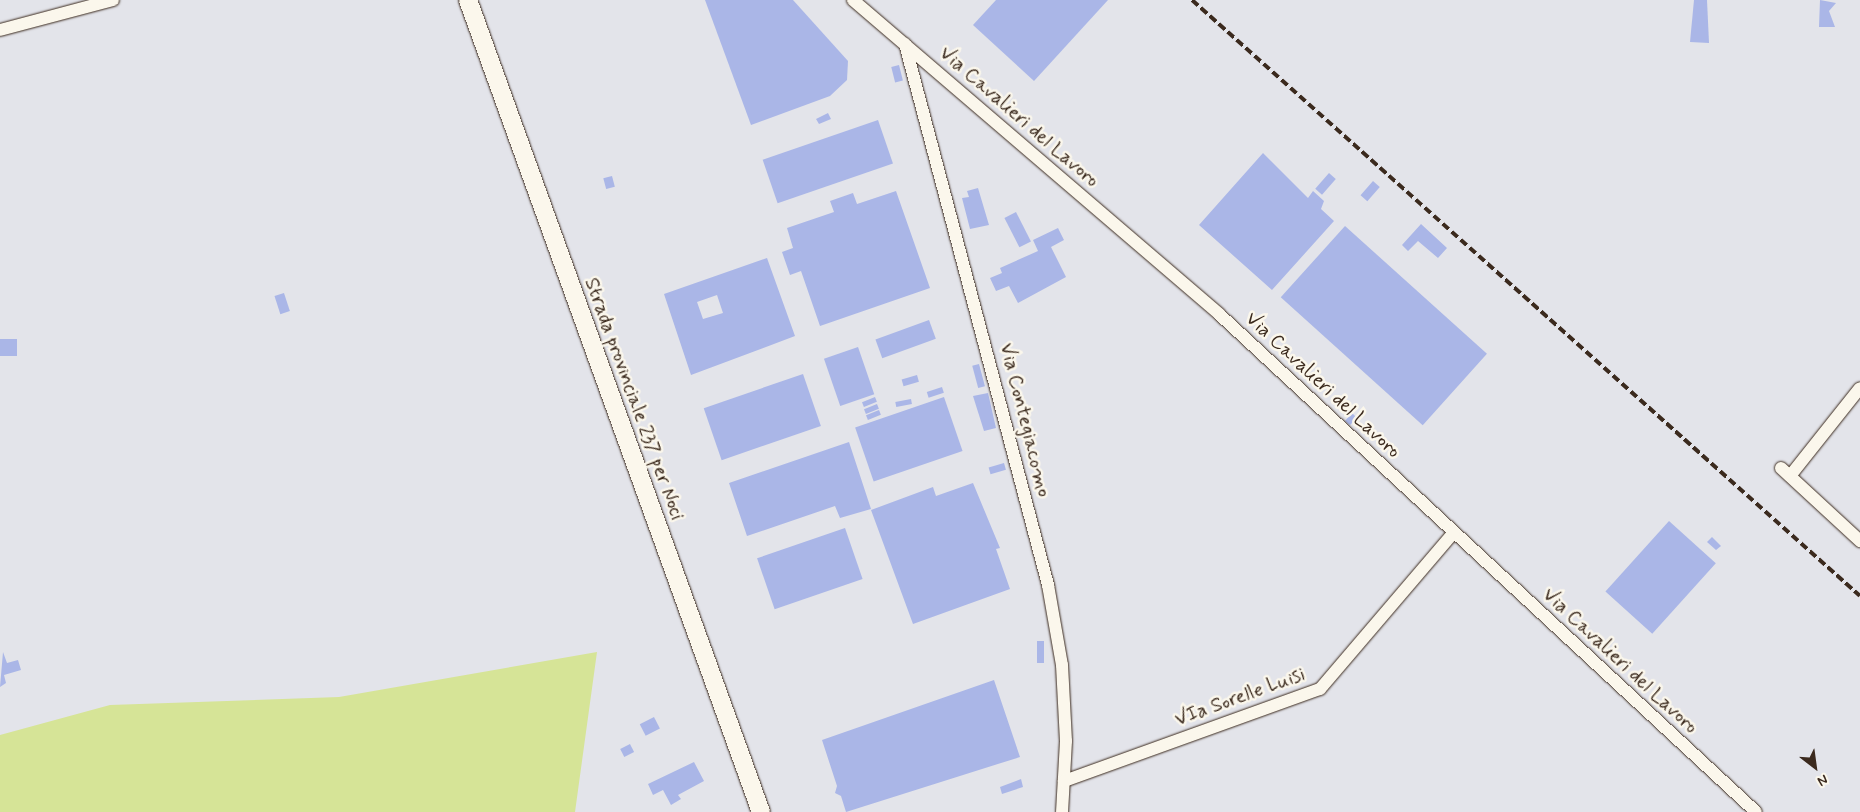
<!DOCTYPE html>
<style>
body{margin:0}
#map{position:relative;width:1860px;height:812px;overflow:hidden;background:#e3e4ea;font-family:Mynerve,sans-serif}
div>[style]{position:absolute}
.green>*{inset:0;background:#d6e497}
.building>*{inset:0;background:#aab6e7;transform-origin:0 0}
.roads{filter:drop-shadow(0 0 1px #3b2a1e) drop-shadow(0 0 1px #3b2a1e)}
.street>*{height:12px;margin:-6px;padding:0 6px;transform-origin:6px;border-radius:6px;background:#fbf7ec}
.secondary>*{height:18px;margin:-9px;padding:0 9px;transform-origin:9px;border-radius:9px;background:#fbf7ec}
.rail>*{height:4px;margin-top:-2px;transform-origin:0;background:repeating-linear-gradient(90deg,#3b2a1e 0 8px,transparent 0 12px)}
span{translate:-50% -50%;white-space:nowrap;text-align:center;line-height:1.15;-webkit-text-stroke:5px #fbf7ec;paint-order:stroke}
.street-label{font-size:20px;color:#3b2a1e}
.north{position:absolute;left:1790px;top:742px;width:50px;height:50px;-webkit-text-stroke:4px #fbf7ec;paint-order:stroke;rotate:150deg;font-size:14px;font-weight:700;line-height:20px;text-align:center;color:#3b2a1e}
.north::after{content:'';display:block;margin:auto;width:18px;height:22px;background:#3b2a1e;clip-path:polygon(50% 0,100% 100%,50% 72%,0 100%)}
</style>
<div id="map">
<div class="green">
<i style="clip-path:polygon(597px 652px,575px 812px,0 812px,0 735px,110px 705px,339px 697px)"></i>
</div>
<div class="building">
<i style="clip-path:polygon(705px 0,793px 0,848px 61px,847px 80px,830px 96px,751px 125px)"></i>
<i style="clip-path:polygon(996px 0,1108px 0,1034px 81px,973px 25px)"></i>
<i style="clip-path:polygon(1694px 0,1707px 0,1709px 43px,1690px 42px)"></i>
<i style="clip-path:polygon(1820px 0,1836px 3px,1829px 11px,1835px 27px,1819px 27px)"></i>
<i style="left:899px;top:65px;width:16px;height:8px;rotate:76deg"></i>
<i style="clip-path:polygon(828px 113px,831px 119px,819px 124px,816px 119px)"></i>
<i style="left:878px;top:120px;width:46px;height:122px;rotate:71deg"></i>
<i style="clip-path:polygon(1263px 153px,1308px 198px,1313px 191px,1324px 201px,1321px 209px,1334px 221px,1272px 290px,1199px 225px)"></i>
<i style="left:1329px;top:173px;width:9px;height:21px;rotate:41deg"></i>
<i style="left:612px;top:176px;width:11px;height:9px;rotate:75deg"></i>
<i style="left:1373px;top:181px;width:9px;height:19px;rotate:41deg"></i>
<i style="clip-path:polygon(978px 188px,989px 225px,970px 229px,962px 198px,969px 197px,967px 191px)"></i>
<i style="clip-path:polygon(896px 191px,930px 288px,820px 326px,801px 271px,790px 275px,782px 252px,793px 248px,787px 228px,834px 212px,830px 201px,853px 193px,857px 204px)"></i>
<i style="left:1016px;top:212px;width:33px;height:13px;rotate:63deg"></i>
<i style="clip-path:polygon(1421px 224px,1447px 248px,1438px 258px,1418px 241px,1408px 251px,1402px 245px)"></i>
<i style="left:1345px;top:226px;width:191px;height:96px;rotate:42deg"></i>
<i style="clip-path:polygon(1058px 228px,1064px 240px,1051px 247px,1066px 277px,1018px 303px,1009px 286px,996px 291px,990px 278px,1002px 273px,1000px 268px,1038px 251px,1033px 240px)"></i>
<i style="clip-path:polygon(evenodd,767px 258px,795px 336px,691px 375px,664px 294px,767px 258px,717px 295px,723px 313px,703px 319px,697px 302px,717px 295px)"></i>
<i style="left:284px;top:293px;width:19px;height:10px;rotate:72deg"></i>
<i style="left:929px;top:320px;width:20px;height:57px;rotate:70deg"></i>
<i style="left:0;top:339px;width:17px;height:17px"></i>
<i style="left:858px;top:347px;width:50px;height:36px;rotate:71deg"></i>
<i style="left:979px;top:364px;width:23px;height:7px;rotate:75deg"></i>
<i style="left:803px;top:374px;width:55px;height:105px;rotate:71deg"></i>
<i style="left:917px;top:375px;width:7px;height:16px;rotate:74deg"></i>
<i style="left:942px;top:387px;width:6px;height:16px;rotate:72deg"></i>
<i style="clip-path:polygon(988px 393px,996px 428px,984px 431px,973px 396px)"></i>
<i style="left:875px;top:397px;width:5px;height:14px;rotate:68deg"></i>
<i style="left:944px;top:397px;width:57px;height:94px;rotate:71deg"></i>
<i style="left:911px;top:399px;width:5px;height:16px;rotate:79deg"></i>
<i style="left:877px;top:404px;width:5px;height:14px;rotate:68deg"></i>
<i style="left:879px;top:410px;width:5px;height:14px;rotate:68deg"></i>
<i style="clip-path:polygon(1352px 413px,1357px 418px,1350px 425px,1345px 421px)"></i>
<i style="clip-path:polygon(849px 442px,871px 509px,840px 518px,835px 506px,747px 536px,729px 483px)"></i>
<i style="left:1004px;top:463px;width:7px;height:16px;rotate:74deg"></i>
<i style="clip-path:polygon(973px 483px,1000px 548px,996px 549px,1010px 589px,913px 624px,871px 510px,933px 487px,936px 496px)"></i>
<i style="left:1669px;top:521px;width:63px;height:95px;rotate:42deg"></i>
<i style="left:845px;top:528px;width:54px;height:93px;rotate:71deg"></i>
<i style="clip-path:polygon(1712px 537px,1721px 546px,1716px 550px,1707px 542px)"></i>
<i style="left:1037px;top:641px;width:7px;height:22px"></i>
<i style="clip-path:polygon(3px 652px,7px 663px,18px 660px,21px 670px,4px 675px,6px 683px,0 687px)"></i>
<i style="clip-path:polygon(994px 680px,1020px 757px,846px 812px,841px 796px,835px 793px,837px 786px,822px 740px)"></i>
<i style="left:654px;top:717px;width:13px;height:16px;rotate:63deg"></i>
<i style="left:630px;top:744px;width:9px;height:11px;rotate:63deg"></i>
<i style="clip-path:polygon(694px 762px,704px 781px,678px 795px,681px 799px,671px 805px,663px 790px,653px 795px,648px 784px)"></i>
<i style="clip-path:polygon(1021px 779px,1023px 787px,1002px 794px,1000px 787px)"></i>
</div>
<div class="roads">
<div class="street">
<i style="left:853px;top:0;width:482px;rotate:40.6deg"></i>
<i style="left:1219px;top:314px;width:732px;rotate:42.84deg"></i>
<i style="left:0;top:30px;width:117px;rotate:-14.9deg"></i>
<i style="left:905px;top:44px;width:560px;rotate:75.19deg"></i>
<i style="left:1048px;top:585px;width:81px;rotate:80.1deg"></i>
<i style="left:1062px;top:665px;width:76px;rotate:87deg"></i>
<i style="left:1066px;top:741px;width:71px;rotate:93.2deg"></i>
<i style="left:1781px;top:468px;width:108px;rotate:42.7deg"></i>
<i style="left:1790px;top:476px;width:112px;rotate:-51.5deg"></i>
<i style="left:1064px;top:781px;width:272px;rotate:-19.8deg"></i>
<i style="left:1320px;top:689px;width:206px;rotate:-49.5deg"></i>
</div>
<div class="secondary">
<i style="left:468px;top:0;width:863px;rotate:70.16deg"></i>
</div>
</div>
<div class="rail">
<i style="left:1192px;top:0;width:895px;rotate:41.74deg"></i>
</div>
<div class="street-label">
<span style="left:1019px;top:117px;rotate:41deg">Via Cavalieri del Lavoro</span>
<span style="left:1323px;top:385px;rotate:43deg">Via Cavalieri del Lavoro</span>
<span style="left:634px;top:399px;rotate:70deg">Strada provinciale 237 per Noci</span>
<span style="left:1025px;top:420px;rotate:76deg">Via Contegiacomo</span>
<span style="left:1620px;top:661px;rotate:43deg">Via Cavalieri del Lavoro</span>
<span style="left:1240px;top:697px;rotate:-20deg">VIa Sorelle Luisi</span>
</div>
<div class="north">N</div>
</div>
